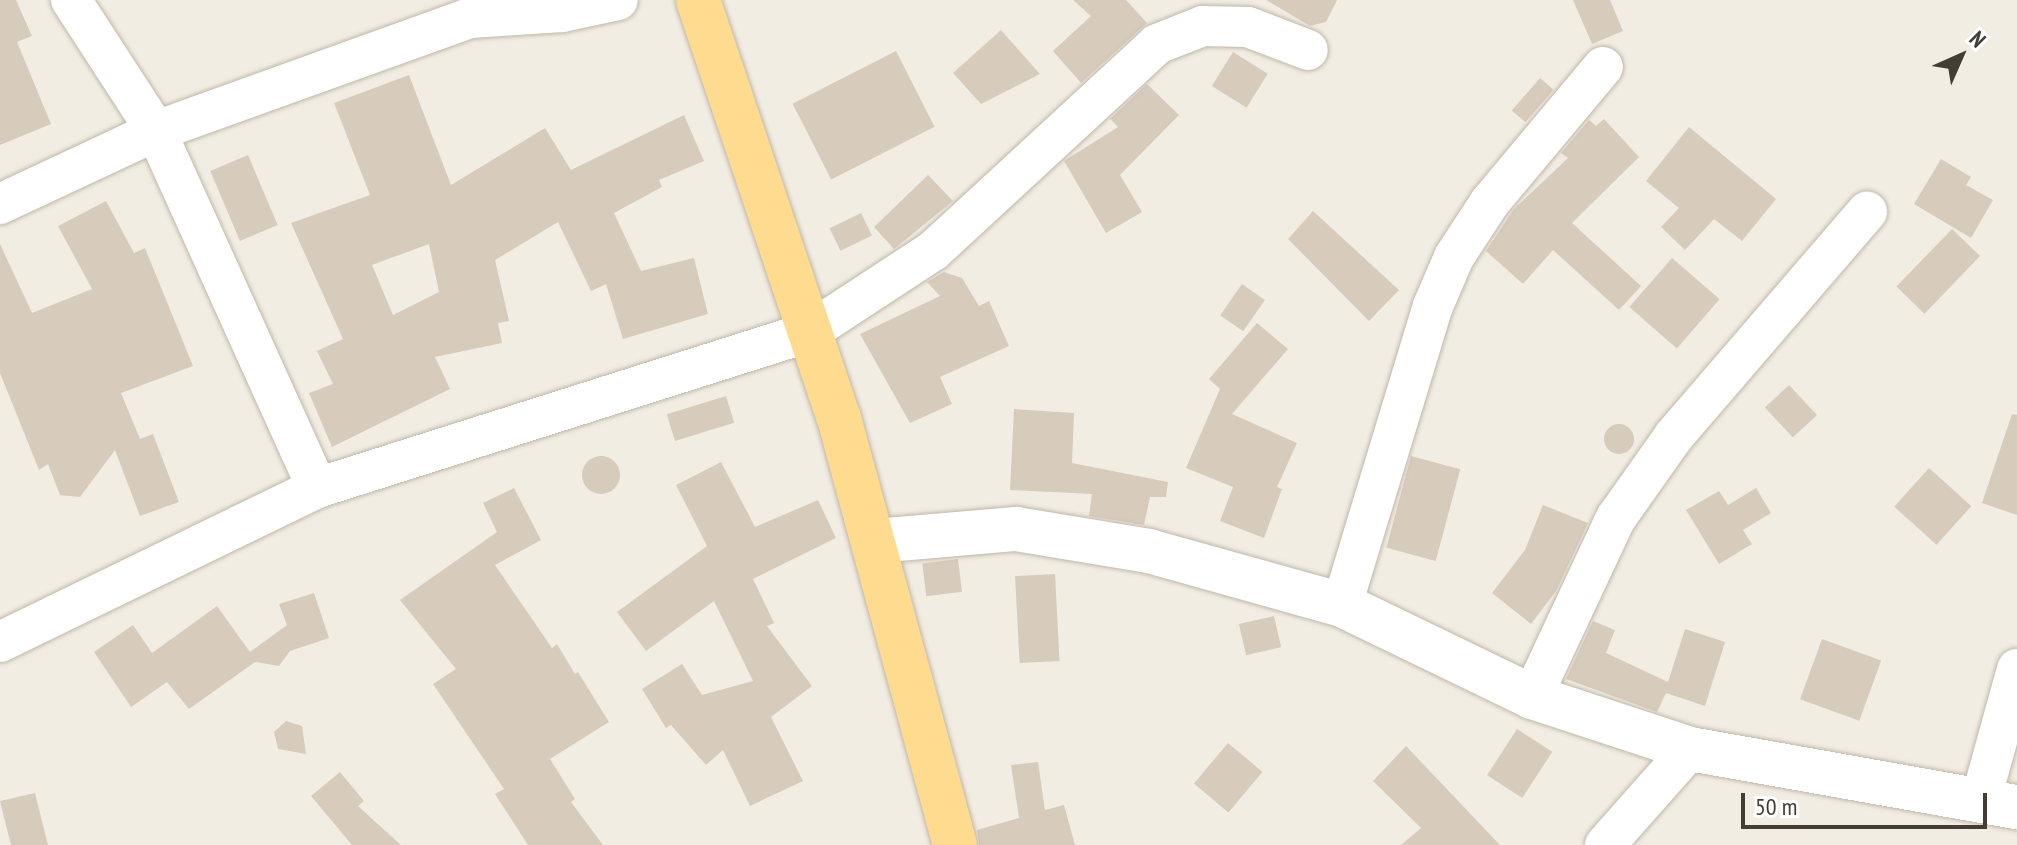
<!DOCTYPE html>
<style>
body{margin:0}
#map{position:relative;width:2017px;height:845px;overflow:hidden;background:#f2ede3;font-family:"PT Sans Narrow",sans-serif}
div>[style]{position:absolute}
.building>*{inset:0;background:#d7cbbc;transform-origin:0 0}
.round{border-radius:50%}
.roads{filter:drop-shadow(0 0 2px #c0b7a9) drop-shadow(0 0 2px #c0b7a9)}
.minor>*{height:40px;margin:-20px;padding:0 20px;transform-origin:20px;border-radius:20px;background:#fff}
.tertiary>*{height:44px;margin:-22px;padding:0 22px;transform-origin:22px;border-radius:22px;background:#fff}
.primary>*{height:44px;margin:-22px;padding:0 22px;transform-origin:22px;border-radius:22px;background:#ffdb8f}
span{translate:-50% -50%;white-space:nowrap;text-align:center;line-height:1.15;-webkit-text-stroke:6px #fff;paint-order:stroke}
.north{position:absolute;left:1921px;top:16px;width:80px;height:80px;-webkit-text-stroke:6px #fff;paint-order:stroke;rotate:45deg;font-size:22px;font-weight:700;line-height:32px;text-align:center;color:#443d34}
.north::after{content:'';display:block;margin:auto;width:28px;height:36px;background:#443d34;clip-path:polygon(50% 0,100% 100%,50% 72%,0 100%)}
.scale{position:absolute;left:1741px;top:793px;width:246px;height:36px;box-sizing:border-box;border:4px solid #443d34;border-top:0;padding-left:10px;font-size:24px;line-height:28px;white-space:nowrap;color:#443d34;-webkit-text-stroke:6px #fff;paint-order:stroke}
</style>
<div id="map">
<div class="building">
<i style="clip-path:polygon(0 0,16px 0,32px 36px,17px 42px,51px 124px,0 145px)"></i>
<i style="clip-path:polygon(1073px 0,1126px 0,1147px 23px,1081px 83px,1053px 51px,1091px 16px)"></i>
<i style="clip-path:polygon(1266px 0,1337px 0,1326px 22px,1310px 26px)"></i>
<i style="clip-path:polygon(1573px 0,1610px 0,1623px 31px,1592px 44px)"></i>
<i style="clip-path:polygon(1001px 30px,1040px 74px,981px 104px,953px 73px)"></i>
<i style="left:896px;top:51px;width:85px;height:116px;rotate:63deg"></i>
<i style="left:1233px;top:52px;width:41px;height:40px;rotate:32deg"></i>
<i style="clip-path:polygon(evenodd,409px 75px,451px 185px,545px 128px,571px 170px,684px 115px,704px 161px,659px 180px,662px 187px,614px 213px,641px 271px,694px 258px,708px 314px,623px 339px,606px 284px,591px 291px,558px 222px,495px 260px,509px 321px,498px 323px,502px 343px,435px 357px,450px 389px,332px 447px,309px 393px,333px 384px,317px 351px,343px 339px,291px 223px,370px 195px,334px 103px,409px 75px,429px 244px,439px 292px,393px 315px,372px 265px,429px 244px)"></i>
<i style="left:1540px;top:78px;width:18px;height:43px;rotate:41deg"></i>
<i style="clip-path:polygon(1147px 84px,1179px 115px,1120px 175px,1142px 212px,1106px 233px,1064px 161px,1118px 127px,1110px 119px)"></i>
<i style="clip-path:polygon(1604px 119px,1639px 157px,1572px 223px,1641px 286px,1619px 310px,1553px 250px,1523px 284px,1486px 251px,1514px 209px,1568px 158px,1561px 153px,1589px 120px,1596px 126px)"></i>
<i style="clip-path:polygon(1689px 127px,1776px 199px,1742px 241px,1714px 219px,1685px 250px,1661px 227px,1679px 208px,1646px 181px)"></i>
<i style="left:248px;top:155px;width:76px;height:41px;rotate:67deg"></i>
<i style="clip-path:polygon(1941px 159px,1971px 177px,1966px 185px,1993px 200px,1971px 238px,1914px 204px)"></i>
<i style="clip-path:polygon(928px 175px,953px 201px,894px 249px,874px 227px)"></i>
<i style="clip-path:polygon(106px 201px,134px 253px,145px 248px,193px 366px,121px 393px,140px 439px,153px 434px,179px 502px,140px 516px,115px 450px,80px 497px,60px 495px,48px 464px,39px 470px,0 373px,0 244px,32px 313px,92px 289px,58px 226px)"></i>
<i style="clip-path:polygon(1313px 211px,1399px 290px,1369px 321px,1288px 239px)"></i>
<i style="left:861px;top:213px;width:25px;height:35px;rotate:64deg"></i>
<i style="left:1952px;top:229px;width:39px;height:80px;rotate:44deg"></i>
<i style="left:1672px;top:258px;width:63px;height:65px;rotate:41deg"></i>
<i style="clip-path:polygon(944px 272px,962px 278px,979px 306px,989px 301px,1009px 346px,940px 377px,952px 404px,910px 423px,860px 334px,940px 296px,927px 282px)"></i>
<i style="left:1242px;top:284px;width:28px;height:38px;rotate:35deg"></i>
<i style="clip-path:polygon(1257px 323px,1288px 349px,1232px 414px,1297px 443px,1277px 487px,1282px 489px,1264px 538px,1220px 521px,1233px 487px,1186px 468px,1220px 389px,1209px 379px)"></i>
<i style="left:1789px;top:385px;width:41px;height:33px;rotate:47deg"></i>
<i style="left:726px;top:396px;width:28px;height:62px;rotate:73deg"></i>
<i style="clip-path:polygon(1014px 409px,1074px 413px,1072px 463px,1168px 482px,1166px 497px,1150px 497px,1144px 525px,1089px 516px,1092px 494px,1010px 490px)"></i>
<i style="clip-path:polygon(2012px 414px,2017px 415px,2017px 515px,1982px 503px)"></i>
<i class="round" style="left:1604px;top:424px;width:30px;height:30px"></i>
<i style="left:1411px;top:456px;width:51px;height:95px;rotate:15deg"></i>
<i class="round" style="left:582px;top:456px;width:38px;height:38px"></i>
<i style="clip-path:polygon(721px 462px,755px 527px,818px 500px,836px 538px,753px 579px,774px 623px,767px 626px,812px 686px,771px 717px,803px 781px,750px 806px,723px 750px,706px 765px,671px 725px,666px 728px,642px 689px,682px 664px,702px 695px,753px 681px,714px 601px,646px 651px,617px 612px,707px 546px,676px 485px)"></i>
<i style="left:1929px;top:468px;width:57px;height:52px;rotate:42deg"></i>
<i style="clip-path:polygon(514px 488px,541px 540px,495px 565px,552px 648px,557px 644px,575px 674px,578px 672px,609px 722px,550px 759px,575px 799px,571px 802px,603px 845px,528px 845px,495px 794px,504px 789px,433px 684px,456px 669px,400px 600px,497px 532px,483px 503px)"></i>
<i style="clip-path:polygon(1756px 488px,1771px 513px,1743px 530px,1752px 544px,1719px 564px,1686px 510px,1719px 491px,1728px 505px)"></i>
<i style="clip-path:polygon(1543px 505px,1588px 523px,1556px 591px,1531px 624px,1492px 593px,1525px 550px)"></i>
<i style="left:958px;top:559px;width:33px;height:36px;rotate:83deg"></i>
<i style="left:1055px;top:574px;width:87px;height:40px;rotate:87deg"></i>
<i style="clip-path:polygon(314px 593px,329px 638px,290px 651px,279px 666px,255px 662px,189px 709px,167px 682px,131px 707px,94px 652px,133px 625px,152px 653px,217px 606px,250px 652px,287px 625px,279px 604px)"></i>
<i style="left:1274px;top:616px;width:32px;height:36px;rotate:77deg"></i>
<i style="clip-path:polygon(1593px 621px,1615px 630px,1606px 653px,1668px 682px,1685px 629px,1725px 642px,1705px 706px,1666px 693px,1657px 712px,1566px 679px)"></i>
<i style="left:1822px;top:639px;width:63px;height:64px;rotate:20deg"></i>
<i style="clip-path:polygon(286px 721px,302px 726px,306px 754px,278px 749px,274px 732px)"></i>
<i style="left:1517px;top:729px;width:42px;height:55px;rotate:33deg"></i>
<i style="left:1228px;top:743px;width:45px;height:53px;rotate:40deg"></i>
<i style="clip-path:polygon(1406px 746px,1500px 845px,1401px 845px,1421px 828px,1373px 781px)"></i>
<i style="clip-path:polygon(1038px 762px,1045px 810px,1064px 805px,1075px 845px,979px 845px,977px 830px,1019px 818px,1011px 765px)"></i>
<i style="clip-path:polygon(340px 772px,364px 801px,358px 806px,401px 845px,352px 845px,311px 796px)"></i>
<i style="clip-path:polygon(35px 793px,48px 845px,11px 845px,0 801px)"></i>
</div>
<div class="roads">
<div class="minor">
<i style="left:71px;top:0;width:156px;rotate:57deg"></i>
<i style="left:156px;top:131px;width:392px;rotate:65.7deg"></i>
<i style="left:0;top:204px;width:172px;rotate:-25.1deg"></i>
<i style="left:156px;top:131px;width:334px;rotate:-19.8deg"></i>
<i style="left:470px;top:18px;width:92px;rotate:-3.7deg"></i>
<i style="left:562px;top:12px;width:57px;rotate:-12.1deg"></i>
<i style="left:1342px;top:605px;width:313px;rotate:-73.1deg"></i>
<i style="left:1433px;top:306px;width:53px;rotate:-66.8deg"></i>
<i style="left:1454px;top:257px;width:66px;rotate:-56.8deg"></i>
<i style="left:1490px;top:202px;width:176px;rotate:-50.1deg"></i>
<i style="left:0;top:642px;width:352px;rotate:-25.9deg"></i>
<i style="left:317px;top:488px;width:516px;rotate:-17.59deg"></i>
<i style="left:809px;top:332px;width:148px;rotate:-33.2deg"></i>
<i style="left:933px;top:251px;width:305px;rotate:-42.7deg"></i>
<i style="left:1157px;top:44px;width:49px;rotate:-21.4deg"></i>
<i style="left:1203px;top:26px;width:45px;rotate:1.3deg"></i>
<i style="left:1248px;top:27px;width:64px;rotate:21deg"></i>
<i style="left:1532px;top:697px;width:198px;rotate:-64.9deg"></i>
<i style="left:1616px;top:518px;width:100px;rotate:-54.7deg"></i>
<i style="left:1674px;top:436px;width:296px;rotate:-49.3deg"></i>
<i style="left:1981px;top:799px;width:135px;rotate:-74.5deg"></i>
<i style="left:1605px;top:845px;width:128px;rotate:-48.5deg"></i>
</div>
<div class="tertiary">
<i style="left:875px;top:541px;width:142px;rotate:-4.9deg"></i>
<i style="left:1016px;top:529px;width:135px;rotate:9.4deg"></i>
<i style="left:1149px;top:551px;width:200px;rotate:15.6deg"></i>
<i style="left:1342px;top:605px;width:211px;rotate:25.8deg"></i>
<i style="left:1532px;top:697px;width:166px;rotate:18.2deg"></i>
<i style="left:1690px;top:749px;width:332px;rotate:10.1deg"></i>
</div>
<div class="primary">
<i style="left:698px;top:0;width:441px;rotate:71.4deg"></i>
<i style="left:839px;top:418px;width:442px;rotate:74.8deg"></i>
</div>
</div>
<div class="north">N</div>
<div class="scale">50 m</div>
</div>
